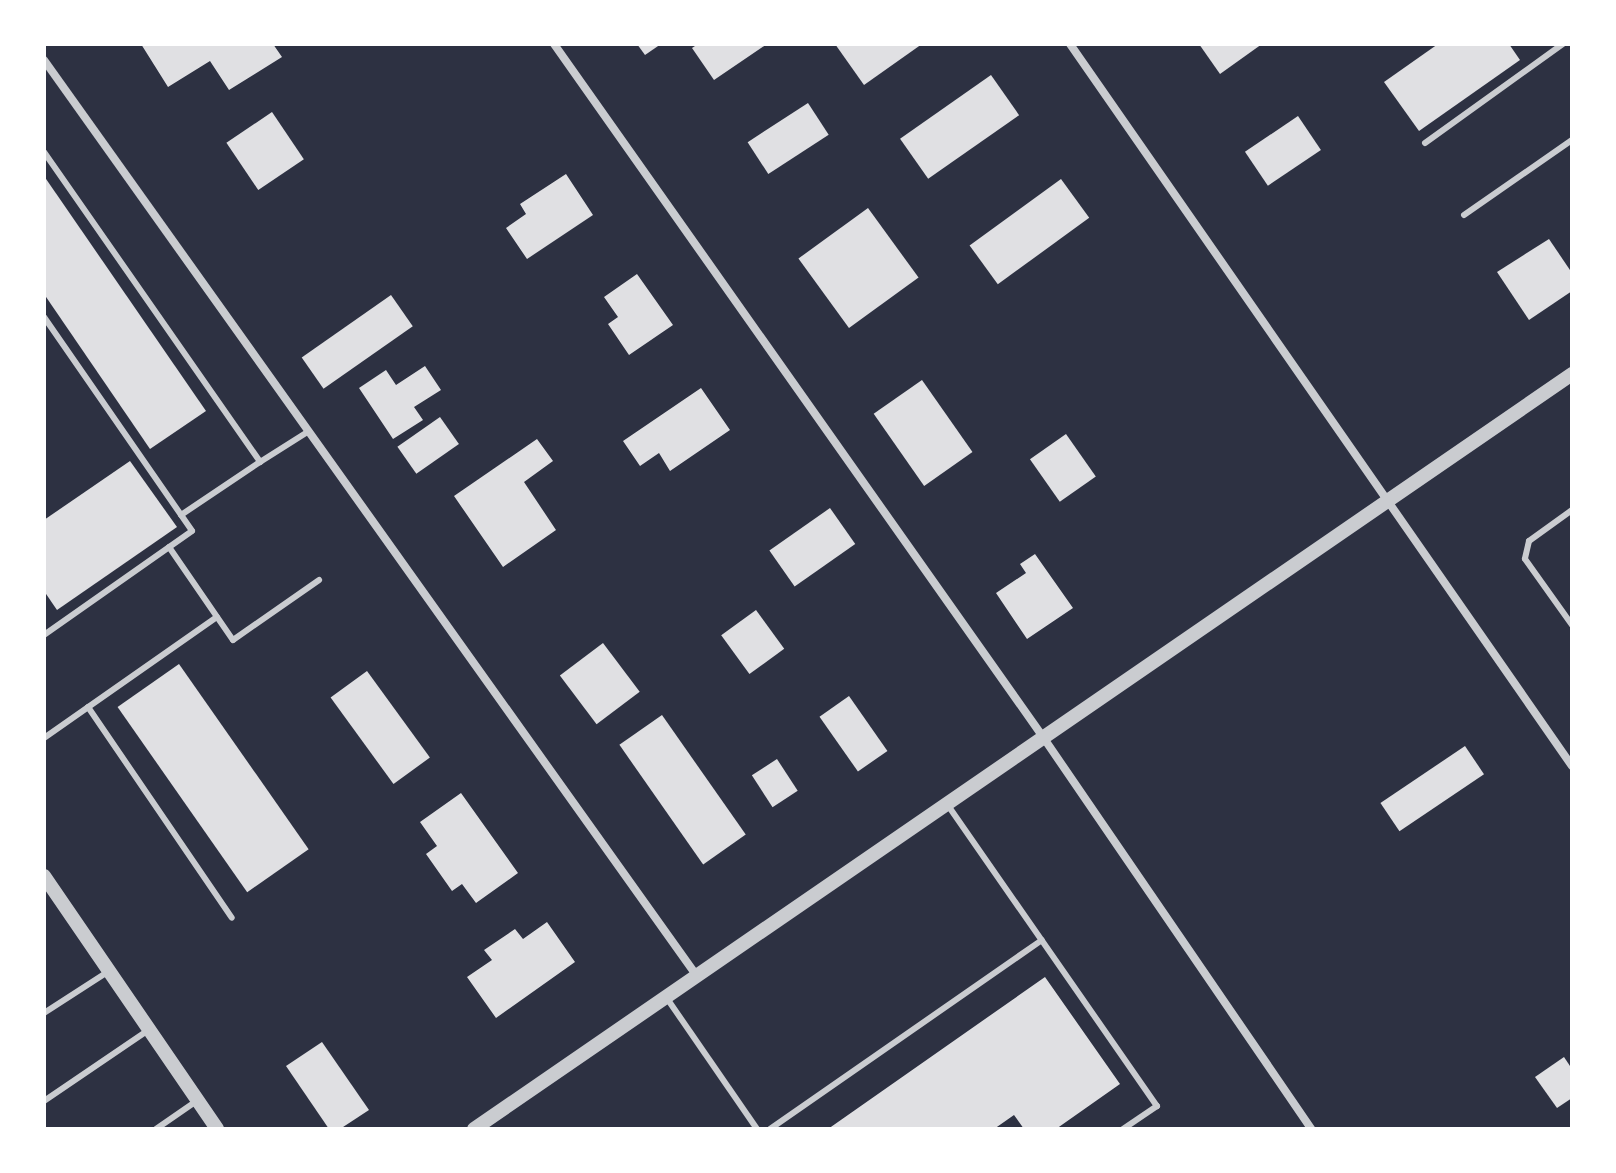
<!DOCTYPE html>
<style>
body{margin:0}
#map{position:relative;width:1616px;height:1173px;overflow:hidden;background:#2d3142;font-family:"Alegreya Sans",sans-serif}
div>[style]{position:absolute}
.building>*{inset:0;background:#e0e0e3;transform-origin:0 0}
.service>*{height:6px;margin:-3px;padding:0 3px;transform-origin:3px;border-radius:3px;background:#caccd0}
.minor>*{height:8px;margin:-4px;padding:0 4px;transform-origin:4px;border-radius:4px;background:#caccd0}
.tertiary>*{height:14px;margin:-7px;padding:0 7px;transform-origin:7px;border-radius:7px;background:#caccd0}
span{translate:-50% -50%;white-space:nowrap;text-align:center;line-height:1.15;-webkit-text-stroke:8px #fff;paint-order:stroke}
.frame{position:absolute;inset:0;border:46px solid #fff;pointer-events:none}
</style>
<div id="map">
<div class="building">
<i style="clip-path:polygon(141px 44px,273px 44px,282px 57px,229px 90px,210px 61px,168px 87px)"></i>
<i style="clip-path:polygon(637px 44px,661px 44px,645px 55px)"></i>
<i style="clip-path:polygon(698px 44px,767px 44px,714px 80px,692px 48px)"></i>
<i style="clip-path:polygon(835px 44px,922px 44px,864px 85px)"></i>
<i style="clip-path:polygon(1199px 44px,1262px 44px,1220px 74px)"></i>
<i style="clip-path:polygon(1438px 44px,1509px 44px,1520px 60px,1419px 131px,1384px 82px)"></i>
<i style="left:991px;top:75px;width:49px;height:111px;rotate:55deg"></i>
<i style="left:808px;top:103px;width:38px;height:72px;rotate:57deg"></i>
<i style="left:272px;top:112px;width:57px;height:55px;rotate:56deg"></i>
<i style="left:1298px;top:116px;width:41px;height:64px;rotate:56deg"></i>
<i style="clip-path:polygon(566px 174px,593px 215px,527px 259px,506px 228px,526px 214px,520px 204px)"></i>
<i style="clip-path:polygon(44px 176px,206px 411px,150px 449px,44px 294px)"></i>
<i style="left:1061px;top:179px;width:48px;height:113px;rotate:54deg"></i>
<i style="left:868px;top:208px;width:86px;height:86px;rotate:54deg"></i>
<i style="clip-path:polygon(1549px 239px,1572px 273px,1572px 291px,1529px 320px,1497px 272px)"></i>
<i style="clip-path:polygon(637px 274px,673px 325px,629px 355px,608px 324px,618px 317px,604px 297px)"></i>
<i style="left:391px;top:295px;width:38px;height:109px;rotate:55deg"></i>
<i style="clip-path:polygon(425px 366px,441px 390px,414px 407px,423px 420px,393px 439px,359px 388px,386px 370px,396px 385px)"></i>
<i style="left:922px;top:380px;width:88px;height:59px;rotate:55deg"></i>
<i style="clip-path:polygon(701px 388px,730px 430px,670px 471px,659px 453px,640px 466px,623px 441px)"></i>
<i style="left:440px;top:417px;width:33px;height:52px;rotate:55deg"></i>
<i style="left:1066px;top:434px;width:52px;height:44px;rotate:55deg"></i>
<i style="clip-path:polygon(537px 439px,553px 461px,524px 482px,556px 530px,503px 567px,454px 496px)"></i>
<i style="clip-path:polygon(130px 461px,177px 527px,57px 610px,44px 591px,44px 520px)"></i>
<i style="left:830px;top:508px;width:44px;height:74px;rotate:55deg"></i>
<i style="clip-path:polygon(1035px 554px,1073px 608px,1027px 639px,996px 593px,1026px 573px,1020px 564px)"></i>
<i style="left:756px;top:610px;width:48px;height:43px;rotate:54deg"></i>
<i style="left:603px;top:643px;width:61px;height:54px;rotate:53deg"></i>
<i style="left:179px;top:664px;width:226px;height:75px;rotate:55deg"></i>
<i style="left:367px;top:671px;width:107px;height:45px;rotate:54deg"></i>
<i style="left:849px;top:696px;width:67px;height:36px;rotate:55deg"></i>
<i style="left:662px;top:715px;width:146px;height:52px;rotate:55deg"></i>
<i style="left:1465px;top:746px;width:34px;height:102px;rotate:56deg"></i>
<i style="left:777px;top:759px;width:38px;height:30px;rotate:57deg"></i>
<i style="clip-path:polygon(461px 793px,518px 873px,476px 903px,462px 884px,452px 891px,426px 854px,437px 846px,420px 822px)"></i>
<i style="clip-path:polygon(547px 922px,575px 962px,496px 1018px,467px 977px,492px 960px,484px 950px,515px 929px,523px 939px)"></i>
<i style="clip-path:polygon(1045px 977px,1120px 1084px,1056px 1129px,1024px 1129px,1014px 1115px,994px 1129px,828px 1129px)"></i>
<i style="clip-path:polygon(322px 1042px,369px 1110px,340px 1129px,329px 1129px,286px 1066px)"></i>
<i style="clip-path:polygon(1564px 1057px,1572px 1069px,1572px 1098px,1557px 1108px,1535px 1077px)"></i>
</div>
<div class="service">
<i style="left:1425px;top:143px;width:170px;rotate:-35.7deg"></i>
<i style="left:44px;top:152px;width:378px;rotate:55.1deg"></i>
<i style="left:260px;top:462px;width:58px;rotate:-32.3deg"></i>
<i style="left:1464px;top:215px;width:131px;rotate:-34.8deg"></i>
<i style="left:44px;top:317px;width:260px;rotate:55.3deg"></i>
<i style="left:192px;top:531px;width:181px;rotate:144.9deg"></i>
<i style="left:1572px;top:510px;width:53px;rotate:144.2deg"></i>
<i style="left:1529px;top:541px;width:18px;rotate:103deg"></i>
<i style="left:1525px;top:559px;width:81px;rotate:54.5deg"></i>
<i style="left:181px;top:515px;width:95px;rotate:-33.9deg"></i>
<i style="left:169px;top:547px;width:113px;rotate:55.5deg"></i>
<i style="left:233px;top:640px;width:105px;rotate:-34.9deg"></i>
<i style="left:88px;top:707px;width:255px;rotate:55.7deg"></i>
<i style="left:44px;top:738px;width:211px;rotate:-35deg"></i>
<i style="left:947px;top:804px;width:368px;rotate:55.2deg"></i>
<i style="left:1157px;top:1106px;width:41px;rotate:145.9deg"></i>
<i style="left:666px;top:997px;width:160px;rotate:55.4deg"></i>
<i style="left:44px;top:1013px;width:77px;rotate:-32.9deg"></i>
<i style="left:44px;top:1101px;width:125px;rotate:-34.2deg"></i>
<i style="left:156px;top:1129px;width:51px;rotate:-34.6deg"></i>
<i style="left:770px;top:1129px;width:331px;rotate:-34.8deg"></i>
</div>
<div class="minor">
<i style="left:554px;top:44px;width:848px;rotate:54.79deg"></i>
<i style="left:1043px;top:737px;width:475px;rotate:55.6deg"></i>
<i style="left:1070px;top:44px;width:879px;rotate:55.19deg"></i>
<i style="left:44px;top:60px;width:1125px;rotate:54.52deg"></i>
</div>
<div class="tertiary">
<i style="left:44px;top:876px;width:306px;rotate:55.6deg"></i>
<i style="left:474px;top:1129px;width:1333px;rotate:-34.51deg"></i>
</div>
<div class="frame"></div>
</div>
